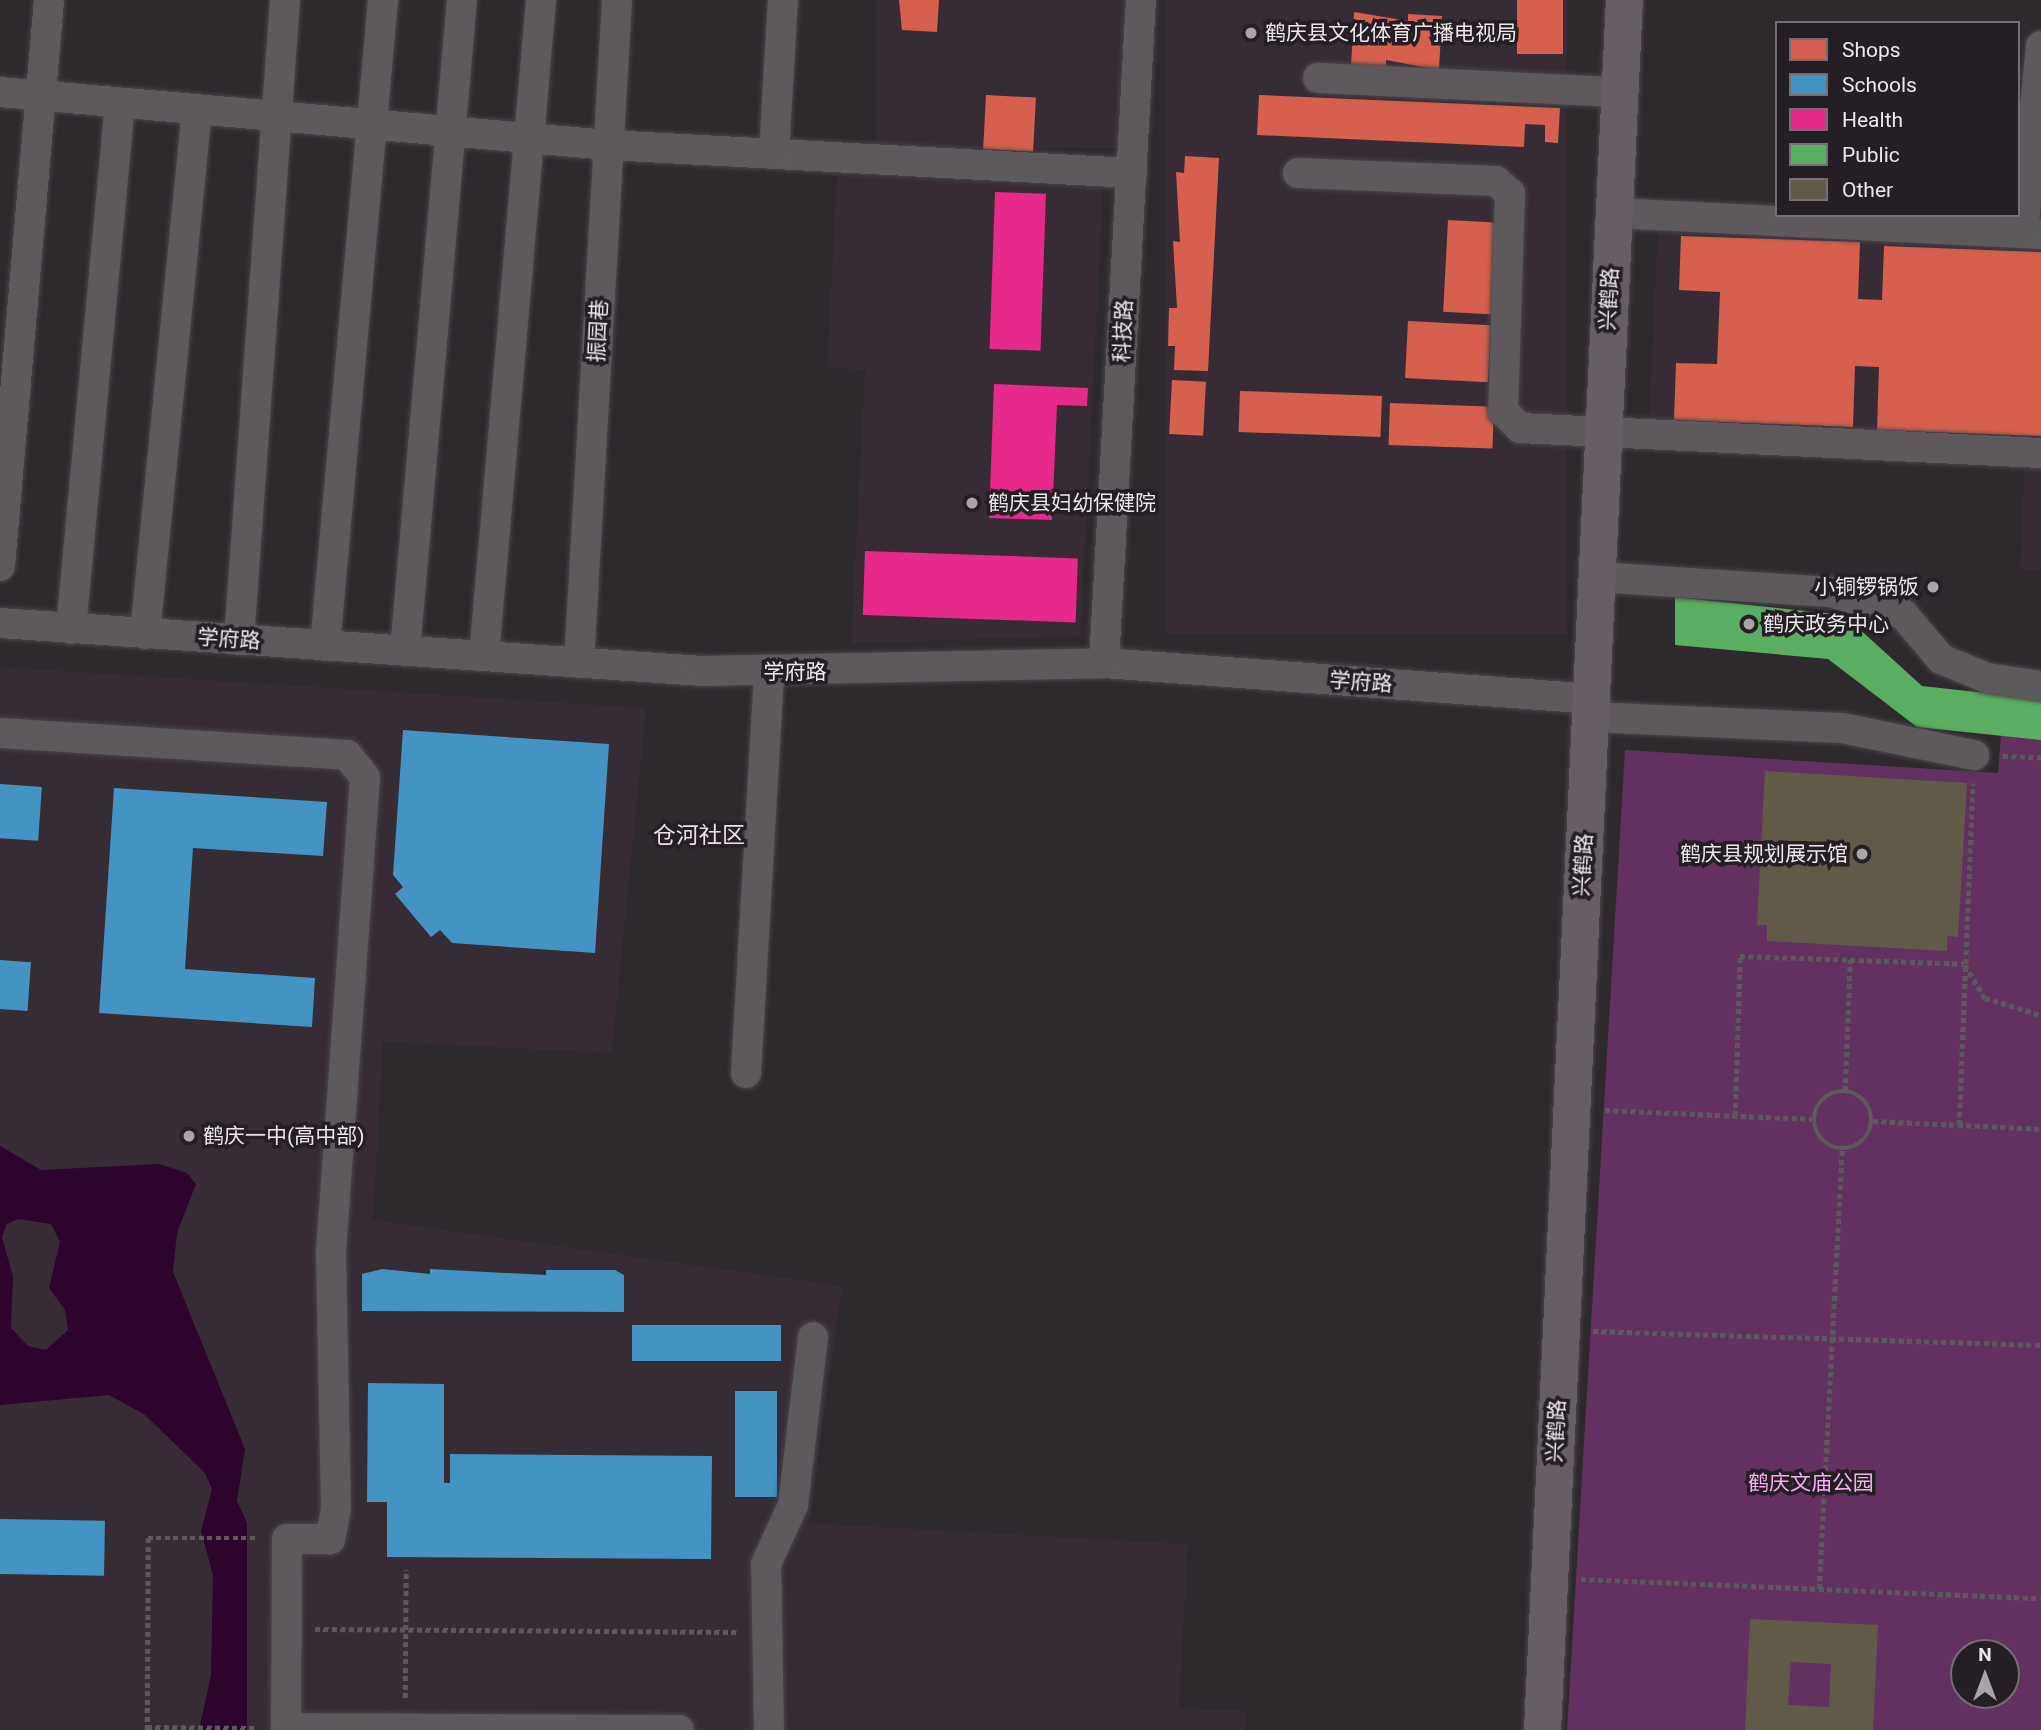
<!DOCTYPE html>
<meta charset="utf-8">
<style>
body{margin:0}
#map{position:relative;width:2041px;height:1730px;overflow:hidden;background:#2d292d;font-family:Roboto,"Noto Sans SC",sans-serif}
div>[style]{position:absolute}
.built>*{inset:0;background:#372c36;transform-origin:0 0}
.green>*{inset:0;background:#623160}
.water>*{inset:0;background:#2c042c}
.shops>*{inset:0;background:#d6604d;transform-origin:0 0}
.schools>*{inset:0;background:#4393c3;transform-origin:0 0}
.health>*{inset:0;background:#e7298a;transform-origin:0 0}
.public>*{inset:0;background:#5aae61}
.building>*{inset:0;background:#625a48}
.path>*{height:4.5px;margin-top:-2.25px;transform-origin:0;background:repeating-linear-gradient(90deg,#5c595c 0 5px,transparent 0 8.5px)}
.path>.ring{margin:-2.25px;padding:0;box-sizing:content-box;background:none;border:4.5px solid #5c595c;border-radius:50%}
.roads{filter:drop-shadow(0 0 2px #494548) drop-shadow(0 0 2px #494548)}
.minor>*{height:30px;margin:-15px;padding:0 15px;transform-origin:15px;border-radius:15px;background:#5d595c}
.major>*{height:37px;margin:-18.5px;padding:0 18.5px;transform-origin:18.5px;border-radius:18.5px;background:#665d66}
.dots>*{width:19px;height:19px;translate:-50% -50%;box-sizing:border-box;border:4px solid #251e24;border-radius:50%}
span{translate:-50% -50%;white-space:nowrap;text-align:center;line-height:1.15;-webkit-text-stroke:7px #251e24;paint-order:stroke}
.poi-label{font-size:21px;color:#ece7eb}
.left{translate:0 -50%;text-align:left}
.right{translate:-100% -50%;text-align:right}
.street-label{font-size:21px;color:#ece7eb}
.park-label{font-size:21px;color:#f7adf2}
.neighbourhood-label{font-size:23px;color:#e9dfe8}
.legend{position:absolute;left:1775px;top:21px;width:245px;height:196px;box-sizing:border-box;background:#251e24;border:2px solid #756e74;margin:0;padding:9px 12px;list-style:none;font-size:21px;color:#ece7eb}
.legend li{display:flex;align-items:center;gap:14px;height:35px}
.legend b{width:35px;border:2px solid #756e74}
.north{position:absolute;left:1950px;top:1639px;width:70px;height:70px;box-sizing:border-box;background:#251e24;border:2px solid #756e74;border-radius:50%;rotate:0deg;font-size:19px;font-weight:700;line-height:28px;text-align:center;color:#ece7eb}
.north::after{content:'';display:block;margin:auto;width:24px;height:32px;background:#a9a4a8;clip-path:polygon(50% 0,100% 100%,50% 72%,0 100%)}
</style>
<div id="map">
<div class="built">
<i style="left:876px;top:0;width:252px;height:148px"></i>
<i style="left:1166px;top:0;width:401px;height:634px"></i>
<i style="clip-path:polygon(837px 175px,1103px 188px,1080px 636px,851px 643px,865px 370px,827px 367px)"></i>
<i style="clip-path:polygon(1658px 224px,2041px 243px,2041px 570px,2020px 569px,2025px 459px,1648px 439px)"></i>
<i style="clip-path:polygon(0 667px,646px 708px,612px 1053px,383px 1042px,373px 1220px,842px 1286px,809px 1523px,1188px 1544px,1179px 1708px,1247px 1711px,1245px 1730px,0 1730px)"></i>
</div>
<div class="green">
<i style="clip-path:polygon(evenodd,2004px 696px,2041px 699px,2041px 1730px,1567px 1730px,1625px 750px,1998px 773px,2004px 696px,1964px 1653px,2006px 1653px,2006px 1695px,1964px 1695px,1964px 1653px)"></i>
</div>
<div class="water">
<i style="clip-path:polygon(evenodd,0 1146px,41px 1170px,159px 1164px,187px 1173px,196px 1184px,177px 1233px,173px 1272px,245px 1449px,237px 1501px,247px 1523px,247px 1730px,199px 1730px,211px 1675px,213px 1575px,201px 1531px,212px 1489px,205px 1473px,145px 1415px,109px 1395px,0 1405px,0 1146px,18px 1219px,51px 1224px,60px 1242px,49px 1288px,65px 1310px,68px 1330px,46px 1350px,28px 1346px,11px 1328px,13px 1277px,2px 1237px,7px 1224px,18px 1219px)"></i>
</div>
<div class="shops">
<i style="clip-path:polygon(899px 0,939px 0,937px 32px,902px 30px)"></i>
<i style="left:1517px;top:0;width:46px;height:54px"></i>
<i style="clip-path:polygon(1354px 12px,1408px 21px,1408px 14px,1442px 16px,1439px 70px,1386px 60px,1386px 68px,1351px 66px)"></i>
<i style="left:986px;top:95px;width:50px;height:54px;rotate:3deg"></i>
<i style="clip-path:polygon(1259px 95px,1560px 108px,1558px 143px,1545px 142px,1545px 125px,1525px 124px,1524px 147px,1257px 135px)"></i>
<i style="clip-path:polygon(1185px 156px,1219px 158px,1208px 371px,1174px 370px,1175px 346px,1168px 346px,1169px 308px,1177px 308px,1173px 241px,1180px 242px,1176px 172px,1184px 173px)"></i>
<i style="left:1448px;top:220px;width:52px;height:92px;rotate:3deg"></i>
<i style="clip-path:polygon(1681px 236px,1860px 242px,1858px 299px,1882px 300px,1884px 246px,2041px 252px,2041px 436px,1877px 430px,1879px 367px,1855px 366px,1853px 427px,1674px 420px,1676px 363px,1717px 364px,1720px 292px,1679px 290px)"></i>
<i style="left:1408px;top:321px;width:83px;height:57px;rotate:3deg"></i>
<i style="left:1172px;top:380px;width:34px;height:54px;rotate:3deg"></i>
<i style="left:1240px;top:391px;width:142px;height:41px;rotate:2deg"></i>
<i style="left:1390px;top:403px;width:104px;height:42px;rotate:2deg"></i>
</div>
<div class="schools">
<i style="clip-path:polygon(403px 730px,609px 744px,595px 953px,452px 943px,440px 930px,431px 937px,395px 894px,403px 887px,393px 875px)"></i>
<i style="left:0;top:784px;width:42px;height:54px;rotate:4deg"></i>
<i style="clip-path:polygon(114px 788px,327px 802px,323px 856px,193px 848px,185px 969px,315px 978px,312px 1027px,99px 1013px)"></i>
<i style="left:0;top:960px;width:31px;height:49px;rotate:4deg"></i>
<i style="clip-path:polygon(382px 1269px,430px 1274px,430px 1269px,546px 1275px,546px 1270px,615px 1270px,624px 1275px,624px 1312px,362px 1311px,362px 1274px)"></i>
<i style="left:632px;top:1325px;width:149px;height:36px"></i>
<i style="clip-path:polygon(368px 1383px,444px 1384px,444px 1483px,450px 1483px,450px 1454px,712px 1456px,711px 1559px,387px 1557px,387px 1502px,367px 1502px)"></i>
<i style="left:735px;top:1391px;width:42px;height:106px"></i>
<i style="left:0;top:1519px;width:105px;height:55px;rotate:1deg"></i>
</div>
<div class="health">
<i style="left:995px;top:192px;width:51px;height:157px;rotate:2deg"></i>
<i style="clip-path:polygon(994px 384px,1088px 388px,1087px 406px,1057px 405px,1052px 520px,989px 518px)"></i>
<i style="left:865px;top:551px;width:213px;height:64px;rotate:2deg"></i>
</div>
<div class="public">
<i style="clip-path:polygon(1675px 597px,1844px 615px,1922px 686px,2041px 699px,2041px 740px,1917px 727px,1828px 659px,1675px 645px)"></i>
</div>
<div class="building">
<i style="clip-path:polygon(1765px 771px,1967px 783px,1958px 937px,1947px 936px,1947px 951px,1767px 941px,1767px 925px,1757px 925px)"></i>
<i style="clip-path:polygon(evenodd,1750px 1619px,1878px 1625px,1873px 1730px,1745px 1730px,1750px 1619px,1791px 1662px,1831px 1664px,1829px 1707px,1788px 1705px,1791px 1662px)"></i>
</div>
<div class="path">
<i style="left:2003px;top:756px;width:38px;rotate:2deg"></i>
<i style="left:1965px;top:965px;width:39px;rotate:59deg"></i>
<i style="left:1985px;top:998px;width:59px;rotate:16.9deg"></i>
<i style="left:1845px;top:1091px;width:131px;rotate:-87.8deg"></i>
<i class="ring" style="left:1814px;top:1091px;width:53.5px;height:53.5px"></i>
<i style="left:1605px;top:1110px;width:209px;rotate:2.5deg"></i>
<i style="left:1735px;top:1116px;width:160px;rotate:-88.2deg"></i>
<i style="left:1740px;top:956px;width:224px;rotate:2deg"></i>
<i style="left:1873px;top:1121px;width:168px;rotate:2.7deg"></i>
<i style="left:1959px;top:1125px;width:342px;rotate:-87.7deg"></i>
<i style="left:1593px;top:1331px;width:448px;rotate:1.8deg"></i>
<i style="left:1581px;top:1579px;width:460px;rotate:2.4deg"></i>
<i style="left:1819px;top:1589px;width:441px;rotate:-87deg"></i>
<i style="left:315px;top:1629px;width:422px;rotate:0.4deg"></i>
<i style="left:405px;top:1698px;width:128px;rotate:-89.6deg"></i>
<i style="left:147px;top:1727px;width:110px;rotate:0.5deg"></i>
<i style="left:147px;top:1730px;width:192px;rotate:-89.7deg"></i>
<i style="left:148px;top:1538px;width:110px"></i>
</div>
<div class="roads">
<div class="minor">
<i style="left:1318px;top:78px;width:301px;rotate:2.7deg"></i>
<i style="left:0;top:92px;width:610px;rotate:4.98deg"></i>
<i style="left:608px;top:145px;width:525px;rotate:3.06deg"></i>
<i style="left:774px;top:154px;width:154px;rotate:-86.7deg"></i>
<i style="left:1298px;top:173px;width:198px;rotate:2.3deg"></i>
<i style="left:1496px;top:181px;width:18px;rotate:41deg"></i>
<i style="left:1510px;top:193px;width:218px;rotate:91.8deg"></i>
<i style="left:1503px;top:411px;width:24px;rotate:45deg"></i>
<i style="left:1520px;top:428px;width:522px;rotate:2.75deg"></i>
<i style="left:1613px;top:213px;width:429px;rotate:2.8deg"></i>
<i style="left:2023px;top:233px;width:188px;rotate:-84.5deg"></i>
<i style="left:0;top:566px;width:568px;rotate:-85.05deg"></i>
<i style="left:1597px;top:577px;width:233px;rotate:3.7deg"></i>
<i style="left:1830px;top:592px;width:76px;rotate:16.8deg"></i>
<i style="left:1903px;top:614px;width:59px;rotate:49.8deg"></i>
<i style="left:1941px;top:659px;width:50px;rotate:22.4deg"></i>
<i style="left:1987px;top:678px;width:55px;rotate:8.4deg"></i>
<i style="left:0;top:623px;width:705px;rotate:3.91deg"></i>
<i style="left:703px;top:671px;width:401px;rotate:-1.1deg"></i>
<i style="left:1104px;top:663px;width:488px;rotate:4.2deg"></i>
<i style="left:71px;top:629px;width:528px;rotate:-84.68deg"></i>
<i style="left:145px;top:634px;width:528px;rotate:-84.34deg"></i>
<i style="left:239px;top:640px;width:642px;rotate:-85.89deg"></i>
<i style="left:325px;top:646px;width:649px;rotate:-84.87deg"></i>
<i style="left:405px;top:651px;width:653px;rotate:-85deg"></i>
<i style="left:484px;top:656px;width:658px;rotate:-85.03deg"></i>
<i style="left:579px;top:663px;width:664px;rotate:-86.72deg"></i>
<i style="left:1104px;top:663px;width:664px;rotate:-86.81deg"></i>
<i style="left:1590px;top:717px;width:252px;rotate:2.5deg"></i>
<i style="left:1842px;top:728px;width:135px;rotate:11.6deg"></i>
<i style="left:0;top:733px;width:348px;rotate:3.6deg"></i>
<i style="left:347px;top:755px;width:28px;rotate:51deg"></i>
<i style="left:365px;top:777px;width:476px;rotate:94.1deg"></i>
<i style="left:331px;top:1252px;width:257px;rotate:88.9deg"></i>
<i style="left:336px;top:1509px;width:31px;rotate:101deg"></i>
<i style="left:330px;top:1539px;width:43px;rotate:180deg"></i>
<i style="left:287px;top:1539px;width:191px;rotate:90.3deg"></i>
<i style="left:746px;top:1073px;width:402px;rotate:-86.7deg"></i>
<i style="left:286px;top:1728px;width:393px;rotate:0.3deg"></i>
<i style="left:769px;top:1730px;width:166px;rotate:-91deg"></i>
<i style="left:766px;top:1564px;width:65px;rotate:-65.4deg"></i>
<i style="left:793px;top:1505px;width:169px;rotate:-83.2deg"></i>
</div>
<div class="major">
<i style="left:1542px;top:1730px;width:1732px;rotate:-87.29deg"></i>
</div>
</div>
<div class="dots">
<i style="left:1251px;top:33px;background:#a9a4a8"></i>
<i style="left:972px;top:503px;background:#a9a4a8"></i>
<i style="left:1933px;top:587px;background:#a9a4a8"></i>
<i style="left:1749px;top:624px;background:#a9a4a8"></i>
<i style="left:1862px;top:854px;background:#a9a4a8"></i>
<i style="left:189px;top:1136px;background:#a9a4a8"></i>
</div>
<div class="poi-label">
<span class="left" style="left:1265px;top:33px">鹤庆县文化体育广播电视局</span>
<span class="left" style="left:988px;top:503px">鹤庆县妇幼保健院</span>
<span class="right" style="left:1919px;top:587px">小铜锣锅饭</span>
<span class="left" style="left:1763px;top:624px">鹤庆政务中心</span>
<span class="right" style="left:1848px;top:854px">鹤庆县规划展示馆</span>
<span class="left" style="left:203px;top:1136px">鹤庆一中(高中部)</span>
</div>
<div class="street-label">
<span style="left:1609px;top:299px;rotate:-87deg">兴鹤路</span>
<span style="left:598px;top:331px;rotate:-87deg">振园巷</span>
<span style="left:1123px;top:331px;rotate:-87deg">科技路</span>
<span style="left:229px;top:639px;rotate:4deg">学府路</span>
<span style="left:795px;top:672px">学府路</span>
<span style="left:1361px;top:682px;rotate:4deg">学府路</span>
<span style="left:1583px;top:865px;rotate:-87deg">兴鹤路</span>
<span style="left:1556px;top:1431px;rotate:-87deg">兴鹤路</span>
</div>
<div class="park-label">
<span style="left:1811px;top:1483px">鹤庆文庙公园</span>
</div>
<div class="neighbourhood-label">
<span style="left:699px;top:836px">仓河社区</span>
</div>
<ul class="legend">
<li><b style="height:19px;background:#d6604d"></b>Shops</li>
<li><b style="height:19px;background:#4393c3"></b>Schools</li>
<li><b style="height:19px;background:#e7298a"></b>Health</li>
<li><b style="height:19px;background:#5aae61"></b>Public</li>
<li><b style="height:19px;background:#625a48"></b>Other</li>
</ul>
<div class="north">N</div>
</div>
